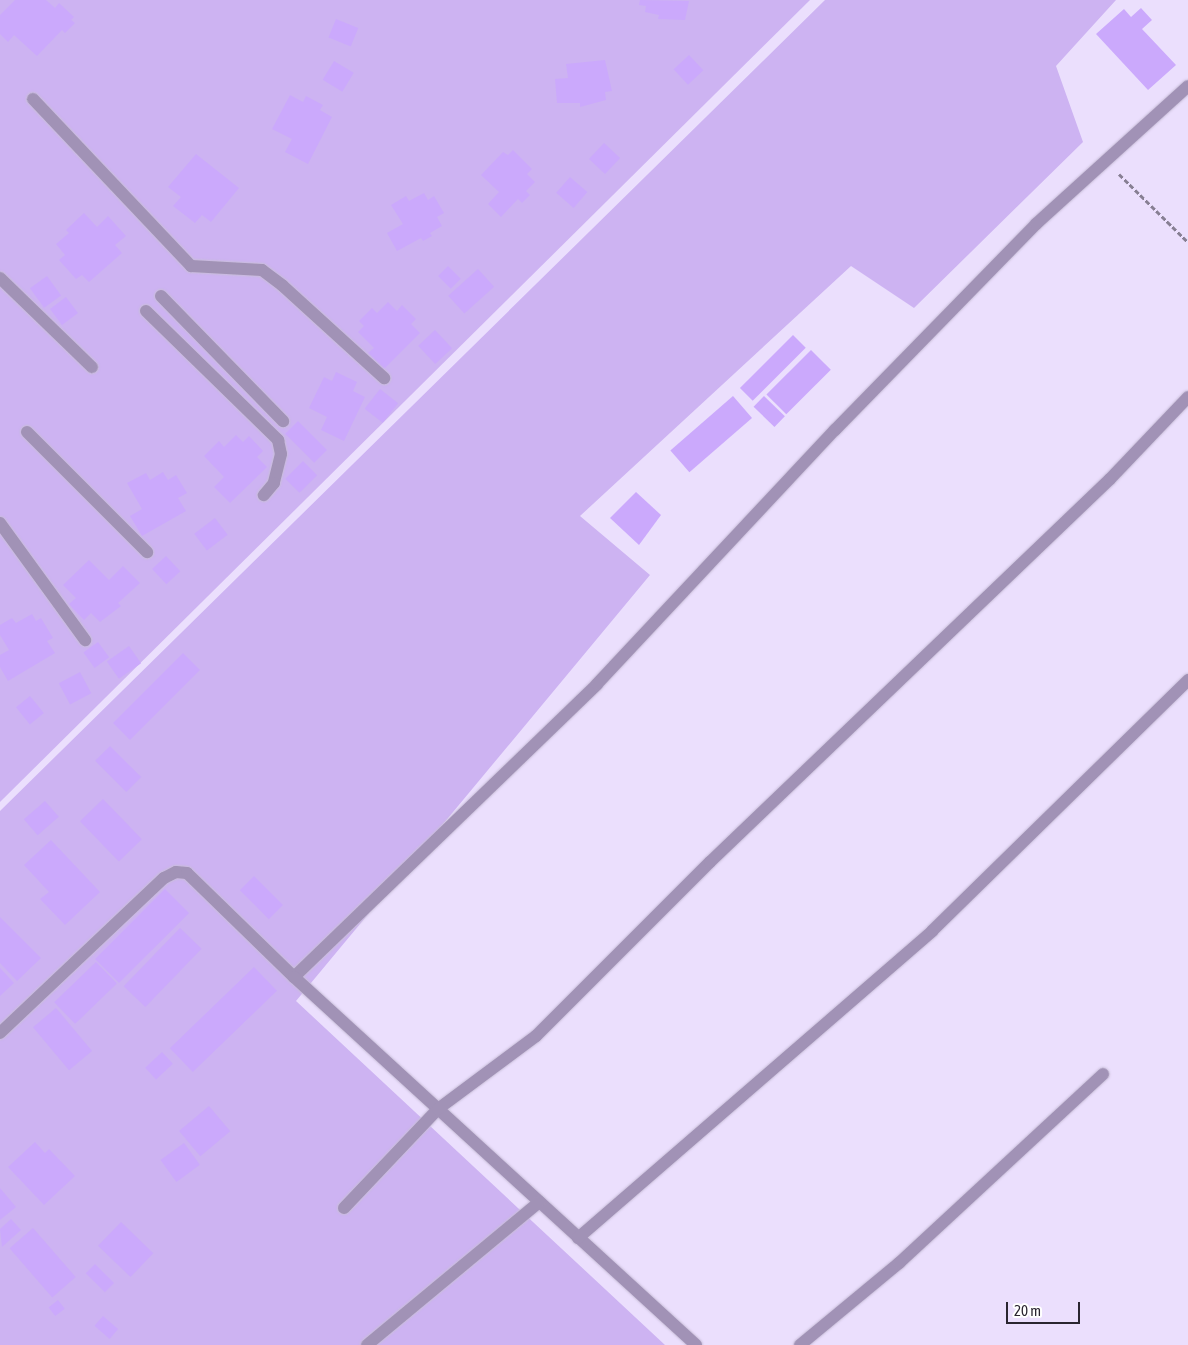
<!DOCTYPE html>
<style>
body{margin:0}
#map{position:relative;width:1188px;height:1345px;overflow:hidden;background:#ebdffd;font-family:"Asap Condensed",sans-serif}
div>[style]{position:absolute}
.green>*{inset:0;background:#cdb3f2}
.building>*{inset:0;background:#cba9fc;transform-origin:0 0}
.path>*{height:3px;margin-top:-1.5px;transform-origin:0;background:repeating-linear-gradient(90deg,#877f93 0 5px,transparent 0 7.5px)}
.roads{filter:drop-shadow(0 0 1px #c8bed8) drop-shadow(0 0 1px #c8bed8)}
.minor>*{height:12px;margin:-6px;padding:0 6px;transform-origin:6px;border-radius:6px;background:#a192b6}
span{translate:-50% -50%;white-space:nowrap;text-align:center;line-height:1.15;-webkit-text-stroke:4px #fff;paint-order:stroke}
.scale{position:absolute;left:1006px;top:1302px;width:74px;height:22px;box-sizing:border-box;border:2px solid #2a2530;border-top:0;padding-left:6px;font-size:15px;line-height:18px;white-space:nowrap;color:#2a2530;-webkit-text-stroke:4px #fff;paint-order:stroke}
</style>
<div id="map">
<div class="green">
<i style="clip-path:polygon(0 0,810px 0,0 802px)"></i>
<i style="clip-path:polygon(825px 0,1116px 0,1056px 66px,1083px 142px,914px 308px,851px 266px,580px 516px,650px 575px,296px 1001px,665px 1345px,0 1345px,0 811px)"></i>
</div>
<div class="building">
<i style="clip-path:polygon(15px 0,46px 0,55px 8px,59px 3px,74px 17px,71px 20px,75px 23px,65px 33px,62px 30px,37px 56px,14px 35px,8px 42px,0 34px,0 15px)"></i>
<i style="clip-path:polygon(640px 0,689px 1px,685px 20px,658px 19px,659px 15px,645px 12px,646px 6px,639px 5px)"></i>
<i style="clip-path:polygon(1141px 8px,1152px 20px,1142px 29px,1176px 65px,1148px 90px,1096px 34px,1124px 9px,1131px 17px)"></i>
<i style="left:336px;top:19px;width:24px;height:20px;rotate:22deg"></i>
<i style="left:689px;top:55px;width:21px;height:21px;rotate:47deg"></i>
<i style="clip-path:polygon(605px 60px,612px 91px,605px 92px,606px 100px,580px 107px,580px 103px,557px 103px,555px 79px,568px 78px,566px 64px)"></i>
<i style="left:334px;top:61px;width:23px;height:22px;rotate:31deg"></i>
<i style="clip-path:polygon(290px 95px,303px 102px,306px 96px,323px 105px,320px 110px,332px 117px,308px 164px,285px 152px,292px 139px,272px 129px)"></i>
<i style="left:604px;top:143px;width:22px;height:22px;rotate:43deg"></i>
<i style="clip-path:polygon(513px 150px,532px 169px,527px 174px,535px 182px,526px 191px,530px 195px,522px 203px,518px 199px,501px 217px,488px 204px,499px 192px,481px 175px,503px 152px,508px 155px)"></i>
<i style="clip-path:polygon(196px 154px,239px 188px,211px 222px,202px 215px,195px 223px,173px 206px,181px 197px,168px 187px)"></i>
<i style="left:570px;top:177px;width:23px;height:21px;rotate:41deg"></i>
<i style="clip-path:polygon(424px 193px,428px 200px,434px 196px,444px 213px,437px 217px,442px 226px,430px 233px,432px 236px,423px 241px,421px 238px,397px 251px,387px 233px,403px 224px,391px 205px,406px 196px,409px 201px)"></i>
<i style="clip-path:polygon(84px 213px,97px 227px,108px 216px,126px 236px,115px 245px,122px 253px,89px 282px,82px 275px,76px 279px,59px 260px,65px 255px,56px 244px,69px 233px,66px 230px)"></i>
<i style="left:448px;top:266px;width:18px;height:14px;rotate:45deg"></i>
<i style="left:478px;top:269px;width:24px;height:40px;rotate:48deg"></i>
<i style="left:47px;top:276px;width:24px;height:21px;rotate:54deg"></i>
<i style="left:66px;top:297px;width:20px;height:20px;rotate:53deg"></i>
<i style="clip-path:polygon(388px 302px,397px 311px,402px 305px,416px 319px,411px 324px,420px 333px,384px 369px,368px 353px,374px 348px,358px 332px,364px 326px,359px 321px,372px 308px,377px 313px)"></i>
<i style="left:435px;top:330px;width:25px;height:23px;rotate:47deg"></i>
<i style="left:793px;top:335px;width:18px;height:75px;rotate:45deg"></i>
<i style="left:811px;top:350px;width:28px;height:63px;rotate:45deg"></i>
<i style="clip-path:polygon(336px 372px,357px 382px,353px 391px,365px 397px,344px 441px,321px 430px,327px 417px,309px 408px,324px 377px,332px 381px)"></i>
<i style="left:380px;top:389px;width:23px;height:25px;rotate:38deg"></i>
<i style="left:733px;top:396px;width:29px;height:83px;rotate:49deg"></i>
<i style="left:764px;top:396px;width:29px;height:15px;rotate:44deg"></i>
<i style="left:298px;top:421px;width:41px;height:18px;rotate:45deg"></i>
<i style="clip-path:polygon(236px 435px,243px 442px,249px 436px,263px 451px,257px 457px,267px 467px,230px 503px,214px 487px,224px 477px,204px 456px,219px 441px,224px 447px)"></i>
<i style="left:303px;top:461px;width:20px;height:25px;rotate:45deg"></i>
<i style="clip-path:polygon(163px 472px,168px 480px,176px 475px,187px 493px,178px 498px,186px 511px,142px 536px,130px 516px,142px 509px,127px 483px,146px 473px,150px 480px)"></i>
<i style="clip-path:polygon(636px 492px,661px 515px,639px 545px,610px 518px)"></i>
<i style="left:215px;top:518px;width:21px;height:26px;rotate:53deg"></i>
<i style="left:166px;top:556px;width:21px;height:19px;rotate:47deg"></i>
<i style="clip-path:polygon(89px 560px,109px 580px,123px 566px,140px 583px,118px 603px,121px 606px,100px 622px,91px 613px,84px 620px,69px 604px,76px 598px,63px 585px)"></i>
<i style="clip-path:polygon(32px 614px,36px 621px,41px 618px,53px 638px,47px 641px,55px 653px,8px 681px,0 667px,0 655px,9px 650px,0 635px,0 625px,12px 618px,16px 623px)"></i>
<i style="left:98px;top:642px;width:19px;height:18px;rotate:54deg"></i>
<i style="left:129px;top:646px;width:21px;height:27px;rotate:55deg"></i>
<i style="left:183px;top:653px;width:24px;height:99px;rotate:45deg"></i>
<i style="left:80px;top:672px;width:24px;height:24px;rotate:62deg"></i>
<i style="left:30px;top:696px;width:22px;height:18px;rotate:51deg"></i>
<i style="left:110px;top:746px;width:44px;height:21px;rotate:45deg"></i>
<i style="left:103px;top:799px;width:56px;height:32px;rotate:46deg"></i>
<i style="left:45px;top:801px;width:21px;height:28px;rotate:49deg"></i>
<i style="clip-path:polygon(51px 840px,100px 892px,65px 925px,40px 899px,49px 892px,24px 865px)"></i>
<i style="left:254px;top:876px;width:41px;height:20px;rotate:45deg"></i>
<i style="left:165px;top:889px;width:34px;height:99px;rotate:45deg"></i>
<i style="clip-path:polygon(0 917px,41px 958px,17px 981px,0 963px)"></i>
<i style="left:180px;top:928px;width:30px;height:81px;rotate:44deg"></i>
<i style="left:96px;top:962px;width:30px;height:58px;rotate:46deg"></i>
<i style="left:254px;top:967px;width:33px;height:117px;rotate:46deg"></i>
<i style="clip-path:polygon(0 968px,14px 983px,0 996px)"></i>
<i style="left:56px;top:1008px;width:56px;height:30px;rotate:50deg"></i>
<i style="left:162px;top:1052px;width:16px;height:23px;rotate:47deg"></i>
<i style="left:209px;top:1106px;width:33px;height:39px;rotate:50deg"></i>
<i style="clip-path:polygon(35px 1142px,45px 1153px,49px 1149px,75px 1176px,44px 1205px,8px 1167px)"></i>
<i style="left:184px;top:1143px;width:27px;height:29px;rotate:54deg"></i>
<i style="clip-path:polygon(0 1188px,16px 1207px,0 1220px)"></i>
<i style="clip-path:polygon(11px 1219px,21px 1230px,2px 1247px,0 1229px)"></i>
<i style="left:121px;top:1222px;width:45px;height:33px;rotate:44deg"></i>
<i style="left:33px;top:1228px;width:65px;height:31px;rotate:49deg"></i>
<i style="left:95px;top:1264px;width:27px;height:13px;rotate:45deg"></i>
<i style="left:58px;top:1300px;width:11px;height:12px;rotate:52deg"></i>
<i style="left:103px;top:1316px;width:20px;height:13px;rotate:41deg"></i>
</div>
<div class="path">
<i style="left:1119px;top:174px;width:97px;rotate:44.6deg"></i>
</div>
<div class="roads">
<div class="minor">
<i style="left:33px;top:99px;width:230px;rotate:46.6deg"></i>
<i style="left:191px;top:266px;width:71px;rotate:3.2deg"></i>
<i style="left:262px;top:270px;width:26px;rotate:37deg"></i>
<i style="left:283px;top:286px;width:137px;rotate:42.3deg"></i>
<i style="left:0;top:278px;width:128px;rotate:44.1deg"></i>
<i style="left:161px;top:296px;width:175px;rotate:45.7deg"></i>
<i style="left:146px;top:311px;width:185px;rotate:44.3deg"></i>
<i style="left:278px;top:440px;width:14px;rotate:78deg"></i>
<i style="left:281px;top:454px;width:30px;rotate:104deg"></i>
<i style="left:274px;top:483px;width:16px;rotate:130deg"></i>
<i style="left:27px;top:432px;width:170px;rotate:45deg"></i>
<i style="left:0;top:523px;width:145px;rotate:54deg"></i>
<i style="left:294px;top:977px;width:421px;rotate:-44deg"></i>
<i style="left:597px;top:684px;width:348px;rotate:-46.9deg"></i>
<i style="left:835px;top:430px;width:288px;rotate:-45.7deg"></i>
<i style="left:1036px;top:224px;width:205px;rotate:-42.2deg"></i>
<i style="left:0;top:1033px;width:226px;rotate:-43.4deg"></i>
<i style="left:164px;top:878px;width:13px;rotate:-27deg"></i>
<i style="left:176px;top:872px;width:11px;rotate:5deg"></i>
<i style="left:187px;top:873px;width:149px;rotate:44.2deg"></i>
<i style="left:294px;top:977px;width:545px;rotate:42.47deg"></i>
<i style="left:344px;top:1208px;width:137px;rotate:-46.5deg"></i>
<i style="left:438px;top:1109px;width:122px;rotate:-36.7deg"></i>
<i style="left:536px;top:1036px;width:246px;rotate:-45deg"></i>
<i style="left:710px;top:862px;width:554px;rotate:-43.76deg"></i>
<i style="left:1110px;top:479px;width:113px;rotate:-46.4deg"></i>
<i style="left:578px;top:1238px;width:469px;rotate:-40.9deg"></i>
<i style="left:932px;top:931px;width:359px;rotate:-44.4deg"></i>
<i style="left:367px;top:1345px;width:224px;rotate:-39.7deg"></i>
<i style="left:800px;top:1345px;width:129px;rotate:-39.6deg"></i>
<i style="left:899px;top:1263px;width:278px;rotate:-42.8deg"></i>
</div>
</div>
<div class="scale">20 m</div>
</div>
